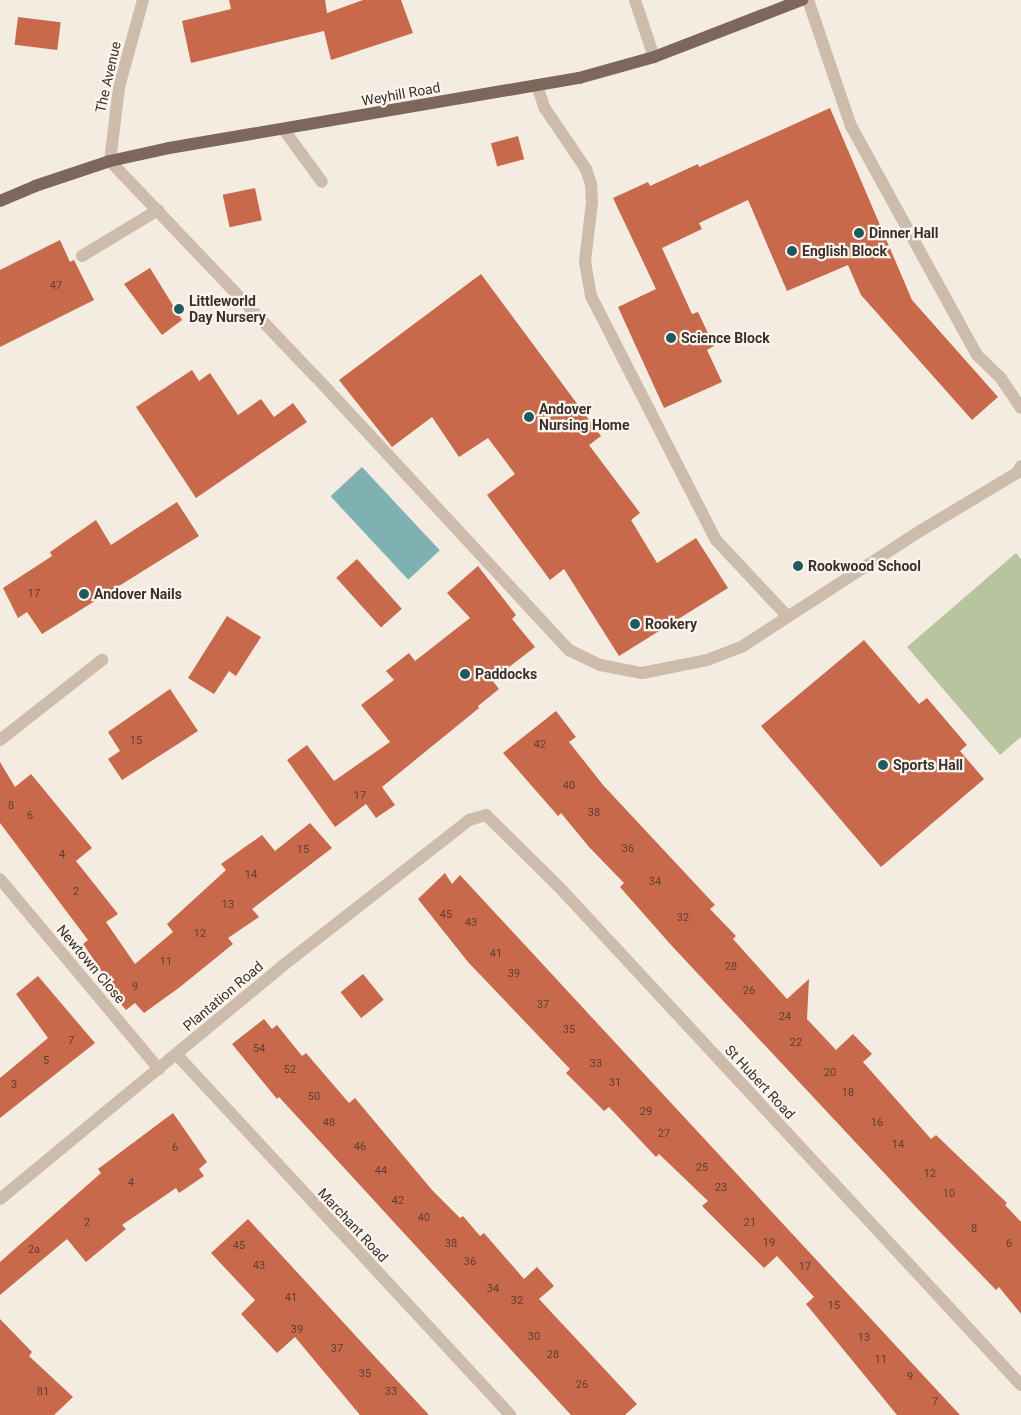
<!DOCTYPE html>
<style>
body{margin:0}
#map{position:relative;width:1021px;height:1415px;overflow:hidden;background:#f4ebe1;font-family:Roboto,sans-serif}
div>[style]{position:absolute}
.green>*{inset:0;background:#b8c4a0}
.water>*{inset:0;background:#7fb0b2;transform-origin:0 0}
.building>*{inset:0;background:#c8694b;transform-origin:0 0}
.minor>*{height:12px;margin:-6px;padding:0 6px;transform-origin:6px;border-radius:6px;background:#cdbbac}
.major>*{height:12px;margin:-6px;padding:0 6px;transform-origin:6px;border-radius:6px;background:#7d675c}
.dots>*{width:14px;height:14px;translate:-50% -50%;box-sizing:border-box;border:2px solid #fbf5ee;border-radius:50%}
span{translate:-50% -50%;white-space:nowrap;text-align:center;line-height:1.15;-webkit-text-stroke:4.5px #fbf5ee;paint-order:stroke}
.number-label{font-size:11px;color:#5e3e33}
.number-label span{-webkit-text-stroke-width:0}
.street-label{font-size:14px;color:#3b302b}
.poi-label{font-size:14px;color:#3b302b;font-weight:700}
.left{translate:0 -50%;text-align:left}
</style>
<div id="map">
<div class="green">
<i style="clip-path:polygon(1016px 553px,1021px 559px,1021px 737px,1000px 755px,907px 647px)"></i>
</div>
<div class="water">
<i style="left:362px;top:467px;width:114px;height:43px;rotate:47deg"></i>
</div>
<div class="building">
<i style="clip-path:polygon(229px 0,325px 0,327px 13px,363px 0,401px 0,413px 33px,331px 60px,324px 31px,191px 63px,182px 21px,231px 9px)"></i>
<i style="left:18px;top:17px;width:43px;height:28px;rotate:7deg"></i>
<i style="clip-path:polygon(830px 108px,912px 300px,998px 397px,972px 420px,861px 295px,848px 265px,787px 291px,748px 200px,699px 223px,702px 229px,662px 248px,692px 314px,698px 312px,714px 346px,707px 350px,722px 382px,664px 408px,618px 307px,656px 289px,613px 198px,648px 182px,650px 186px,698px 164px,699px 167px)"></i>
<i style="left:518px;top:136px;width:24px;height:28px;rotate:75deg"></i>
<i style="left:255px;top:188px;width:33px;height:33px;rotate:78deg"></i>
<i style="clip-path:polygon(60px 240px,70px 262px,74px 260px,94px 300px,0 347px,0 270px)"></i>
<i style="clip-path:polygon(150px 268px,182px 320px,162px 335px,124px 284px)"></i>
<i style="clip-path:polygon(481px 274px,601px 436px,589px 445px,640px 513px,631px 520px,657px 563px,696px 538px,728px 588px,619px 656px,564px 569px,550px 580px,487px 495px,515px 474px,488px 438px,459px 457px,432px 417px,392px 447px,339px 380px)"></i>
<i style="clip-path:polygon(192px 370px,199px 381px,210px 373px,238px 415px,261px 399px,274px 417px,293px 403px,307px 422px,196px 498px,136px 407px)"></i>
<i style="clip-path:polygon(177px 502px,199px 536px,42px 634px,27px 612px,18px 618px,3px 588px,52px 556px,50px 552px,96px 520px,111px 545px)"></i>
<i style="left:357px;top:559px;width:67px;height:28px;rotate:48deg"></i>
<i style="clip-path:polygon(478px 566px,516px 615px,512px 619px,535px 647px,492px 680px,499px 689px,478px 706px,479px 708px,382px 787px,395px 805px,376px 818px,366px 804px,335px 827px,287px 760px,307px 745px,334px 781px,390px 742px,361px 705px,394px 680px,386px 671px,409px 653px,415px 661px,470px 618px,447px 593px)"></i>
<i style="clip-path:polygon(227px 616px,261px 637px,236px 676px,229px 671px,214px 694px,188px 678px)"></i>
<i style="clip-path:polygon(864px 640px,919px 704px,927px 698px,967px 745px,960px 751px,984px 779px,881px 867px,761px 726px)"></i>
<i style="clip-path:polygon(170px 689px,198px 731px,122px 780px,108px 759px,120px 751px,108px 732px)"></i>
<i style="clip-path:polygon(556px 711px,576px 737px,569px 742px,603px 785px,715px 905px,710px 909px,736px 936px,733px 939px,787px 999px,809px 979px,807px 1019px,836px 1050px,853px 1034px,872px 1054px,863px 1062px,931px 1139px,936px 1135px,1007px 1203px,1005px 1205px,1021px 1222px,1021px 1314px,999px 1287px,996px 1290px,915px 1206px,671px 945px,620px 887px,624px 883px,589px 847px,561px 813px,558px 816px,503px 753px)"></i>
<i style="clip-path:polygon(0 762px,15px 787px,31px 774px,92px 848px,76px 861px,118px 914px,106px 922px,135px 964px,173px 932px,167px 924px,226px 870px,221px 864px,262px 835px,275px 851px,310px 823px,332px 848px,252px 909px,259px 917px,228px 938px,233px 944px,180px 987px,144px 1013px,135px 1003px,126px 1010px,107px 988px,111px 985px,83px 944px,88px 940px,0 823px)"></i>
<i style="clip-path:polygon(445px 873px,452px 884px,460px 875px,960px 1415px,897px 1415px,806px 1304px,814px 1297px,777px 1256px,764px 1268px,702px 1206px,708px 1201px,659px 1154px,656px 1157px,609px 1107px,604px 1111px,566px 1073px,570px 1069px,468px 962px,418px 899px)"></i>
<i style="left:363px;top:974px;width:33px;height:29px;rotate:51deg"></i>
<i style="clip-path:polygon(38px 976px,95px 1043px,0 1118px,0 1078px,48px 1038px,16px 994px)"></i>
<i style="clip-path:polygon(264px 1019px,272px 1029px,277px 1025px,302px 1056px,306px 1053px,349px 1103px,355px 1098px,432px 1190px,460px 1218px,463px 1216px,480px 1236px,484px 1233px,524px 1279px,537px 1267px,554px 1286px,539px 1299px,637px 1404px,625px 1415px,571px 1415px,279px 1097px,277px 1099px,232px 1044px)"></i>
<i style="clip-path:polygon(173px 1113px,207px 1162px,199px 1169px,204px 1176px,179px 1193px,176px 1188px,122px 1225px,126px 1229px,86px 1262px,67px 1239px,0 1295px,0 1262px,101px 1173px,98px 1169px)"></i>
<i style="clip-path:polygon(248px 1219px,377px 1359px,429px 1415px,360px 1415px,295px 1337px,277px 1353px,241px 1314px,255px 1300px,211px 1253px)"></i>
<i style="clip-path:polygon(0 1319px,32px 1352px,29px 1356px,73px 1397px,54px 1415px,0 1415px)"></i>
</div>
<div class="minor">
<i style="left:143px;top:0;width:90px;rotate:105.4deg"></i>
<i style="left:119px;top:87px;width:75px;rotate:96.9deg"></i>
<i style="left:110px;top:161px;width:298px;rotate:46.4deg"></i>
<i style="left:316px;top:377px;width:372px;rotate:47.2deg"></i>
<i style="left:569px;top:650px;width:34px;rotate:26deg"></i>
<i style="left:600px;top:665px;width:43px;rotate:10.8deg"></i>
<i style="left:642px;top:673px;width:66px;rotate:-11.3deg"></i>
<i style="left:707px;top:660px;width:39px;rotate:-21deg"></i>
<i style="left:743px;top:646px;width:211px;rotate:-33deg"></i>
<i style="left:920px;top:531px;width:113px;rotate:-30.9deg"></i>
<i style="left:1017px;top:473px;width:8px;rotate:-60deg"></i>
<i style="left:635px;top:0;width:60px;rotate:71.6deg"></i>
<i style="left:808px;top:0;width:133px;rotate:71.2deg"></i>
<i style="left:851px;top:126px;width:261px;rotate:61.2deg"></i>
<i style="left:977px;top:355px;width:32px;rotate:44deg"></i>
<i style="left:1000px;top:377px;width:37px;rotate:56deg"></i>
<i style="left:537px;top:85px;width:23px;rotate:72deg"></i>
<i style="left:544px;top:107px;width:75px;rotate:55.9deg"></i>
<i style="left:586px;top:169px;width:16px;rotate:72deg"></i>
<i style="left:591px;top:184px;width:18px;rotate:87deg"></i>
<i style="left:592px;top:202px;width:60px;rotate:96.7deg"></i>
<i style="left:585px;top:262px;width:35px;rotate:80deg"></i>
<i style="left:591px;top:296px;width:274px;rotate:62.9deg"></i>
<i style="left:716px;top:540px;width:105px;rotate:46.9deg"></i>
<i style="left:284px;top:130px;width:64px;rotate:53.8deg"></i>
<i style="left:82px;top:256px;width:89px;rotate:-31.2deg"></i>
<i style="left:0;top:740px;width:130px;rotate:-38.1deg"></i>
<i style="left:0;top:879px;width:248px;rotate:50.1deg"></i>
<i style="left:176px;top:1054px;width:492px;rotate:47.2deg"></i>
<i style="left:0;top:1199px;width:364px;rotate:-39.5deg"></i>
<i style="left:281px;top:967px;width:239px;rotate:-38deg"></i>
<i style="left:469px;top:820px;width:18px;rotate:-16deg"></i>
<i style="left:486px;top:815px;width:104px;rotate:44.6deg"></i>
<i style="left:560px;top:888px;width:678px;rotate:47.15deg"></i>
</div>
<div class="major">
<i style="left:0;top:201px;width:38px;rotate:-23deg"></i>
<i style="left:35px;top:186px;width:79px;rotate:-18.4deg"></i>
<i style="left:110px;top:161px;width:60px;rotate:-12.4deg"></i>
<i style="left:169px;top:148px;width:416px;rotate:-9.7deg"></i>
<i style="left:579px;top:78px;width:78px;rotate:-15.6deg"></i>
<i style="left:654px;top:57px;width:159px;rotate:-21.1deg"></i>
</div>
<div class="dots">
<i style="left:859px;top:233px;background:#1f5a5e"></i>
<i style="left:792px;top:251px;background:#1f5a5e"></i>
<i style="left:179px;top:309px;background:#1f5a5e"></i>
<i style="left:671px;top:338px;background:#1f5a5e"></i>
<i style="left:529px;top:417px;background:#1f5a5e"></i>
<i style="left:798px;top:566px;background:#1f5a5e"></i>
<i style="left:84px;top:594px;background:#1f5a5e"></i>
<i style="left:635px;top:624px;background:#1f5a5e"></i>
<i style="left:465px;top:674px;background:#1f5a5e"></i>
<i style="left:883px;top:765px;background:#1f5a5e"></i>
</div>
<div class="number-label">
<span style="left:56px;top:286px">47</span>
<span style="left:34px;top:594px">17</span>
<span style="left:136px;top:741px">15</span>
<span style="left:540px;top:745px">42</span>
<span style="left:569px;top:786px">40</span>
<span style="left:360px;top:796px">17</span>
<span style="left:11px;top:806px">8</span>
<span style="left:594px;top:813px">38</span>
<span style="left:30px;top:816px">6</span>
<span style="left:628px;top:849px">36</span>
<span style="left:303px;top:850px">15</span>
<span style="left:62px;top:855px">4</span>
<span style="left:251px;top:875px">14</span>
<span style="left:655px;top:882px">34</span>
<span style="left:76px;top:892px">2</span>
<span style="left:228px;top:905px">13</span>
<span style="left:446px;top:915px">45</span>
<span style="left:683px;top:918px">32</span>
<span style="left:471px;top:923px">43</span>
<span style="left:200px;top:934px">12</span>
<span style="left:496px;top:954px">41</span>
<span style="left:166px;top:962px">11</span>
<span style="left:731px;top:967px">28</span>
<span style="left:514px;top:974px">39</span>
<span style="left:135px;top:987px">9</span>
<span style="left:749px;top:991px">26</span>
<span style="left:543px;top:1005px">37</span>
<span style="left:785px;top:1017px">24</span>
<span style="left:569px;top:1030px">35</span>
<span style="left:71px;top:1041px">7</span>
<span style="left:796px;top:1043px">22</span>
<span style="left:259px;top:1049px">54</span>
<span style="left:46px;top:1061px">5</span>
<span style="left:596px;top:1064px">33</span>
<span style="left:290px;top:1070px">52</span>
<span style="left:830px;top:1073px">20</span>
<span style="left:615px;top:1083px">31</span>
<span style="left:14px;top:1085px">3</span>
<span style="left:848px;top:1093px">18</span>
<span style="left:314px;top:1097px">50</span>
<span style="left:646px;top:1112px">29</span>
<span style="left:329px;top:1123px">48</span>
<span style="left:877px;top:1123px">16</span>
<span style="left:664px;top:1134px">27</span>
<span style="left:898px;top:1145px">14</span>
<span style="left:360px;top:1147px">46</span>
<span style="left:175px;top:1148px">6</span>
<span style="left:702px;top:1168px">25</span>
<span style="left:381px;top:1171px">44</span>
<span style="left:930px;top:1174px">12</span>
<span style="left:131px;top:1183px">4</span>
<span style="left:721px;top:1188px">23</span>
<span style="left:949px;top:1194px">10</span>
<span style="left:398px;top:1201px">42</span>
<span style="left:424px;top:1218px">40</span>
<span style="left:87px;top:1223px">2</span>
<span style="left:750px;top:1223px">21</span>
<span style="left:974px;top:1229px">8</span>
<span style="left:769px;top:1243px">19</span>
<span style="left:451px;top:1244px">38</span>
<span style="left:1009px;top:1244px">6</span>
<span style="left:239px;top:1246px">45</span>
<span style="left:34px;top:1250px">2a</span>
<span style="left:470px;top:1262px">36</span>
<span style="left:259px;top:1266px">43</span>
<span style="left:805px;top:1267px">17</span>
<span style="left:493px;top:1289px">34</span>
<span style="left:291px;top:1298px">41</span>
<span style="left:517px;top:1301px">32</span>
<span style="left:834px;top:1306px">15</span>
<span style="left:297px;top:1330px">39</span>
<span style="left:534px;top:1337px">30</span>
<span style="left:864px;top:1338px">13</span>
<span style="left:337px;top:1349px">37</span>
<span style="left:553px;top:1355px">28</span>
<span style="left:881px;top:1360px">11</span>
<span style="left:365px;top:1374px">35</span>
<span style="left:910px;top:1377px">9</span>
<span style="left:582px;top:1385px">26</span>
<span style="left:43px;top:1392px">81</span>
<span style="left:391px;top:1392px">33</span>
<span style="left:935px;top:1402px">7</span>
</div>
<div class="street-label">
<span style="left:108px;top:77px;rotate:-77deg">The Avenue</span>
<span style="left:401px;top:94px;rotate:-10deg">Weyhill Road</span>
<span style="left:91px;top:964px;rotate:50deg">Newtown Close</span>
<span style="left:223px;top:996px;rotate:-40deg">Plantation Road</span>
<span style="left:760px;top:1082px;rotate:47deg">St Hubert Road</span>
<span style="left:353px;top:1225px;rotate:47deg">Marchant Road</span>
</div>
<div class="poi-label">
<span class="left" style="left:869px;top:233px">Dinner Hall</span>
<span class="left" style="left:802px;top:251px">English Block</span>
<span class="left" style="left:189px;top:309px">Littleworld<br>Day Nursery</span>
<span class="left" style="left:681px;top:338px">Science Block</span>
<span class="left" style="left:539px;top:417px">Andover<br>Nursing Home</span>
<span class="left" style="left:808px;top:566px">Rookwood School</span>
<span class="left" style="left:94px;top:594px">Andover Nails</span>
<span class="left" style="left:645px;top:624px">Rookery</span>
<span class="left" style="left:475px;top:674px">Paddocks</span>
<span class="left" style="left:893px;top:765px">Sports Hall</span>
</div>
</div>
